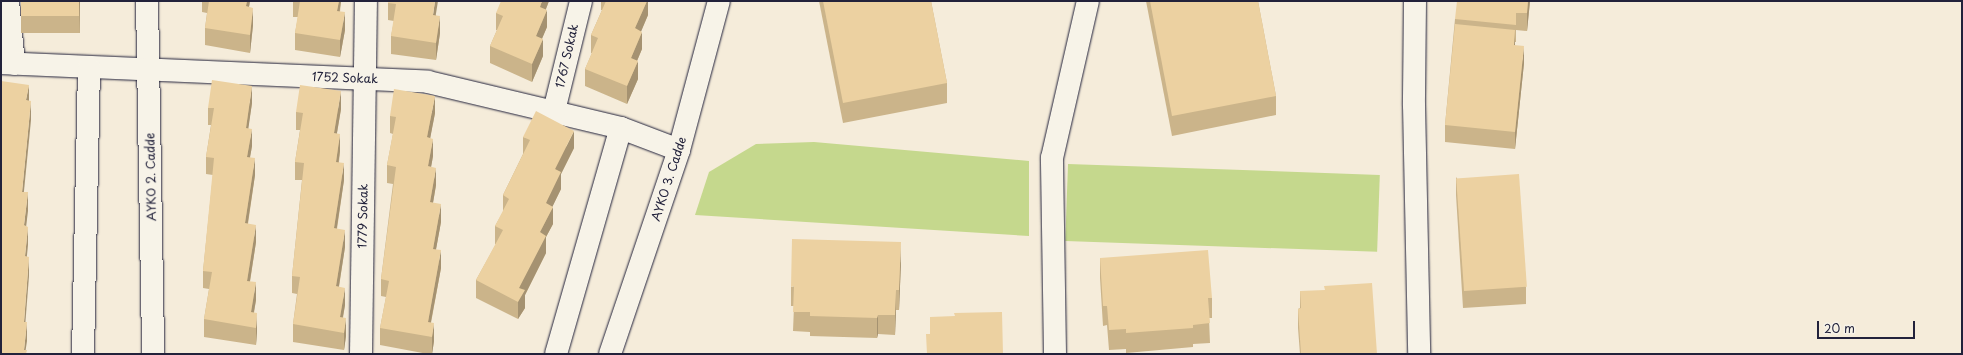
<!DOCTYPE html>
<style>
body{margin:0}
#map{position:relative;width:1963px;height:355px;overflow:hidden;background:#f5ecda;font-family:"Playpen Sans",sans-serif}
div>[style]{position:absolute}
.green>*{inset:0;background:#c5d88d;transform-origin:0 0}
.roads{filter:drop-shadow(0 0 1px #22223b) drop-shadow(0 0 1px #22223b)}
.minor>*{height:22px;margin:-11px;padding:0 11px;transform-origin:11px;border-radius:11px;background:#f7f3e8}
.wall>*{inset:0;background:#cbb48a;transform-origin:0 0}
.shaded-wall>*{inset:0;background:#a59271}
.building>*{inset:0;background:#ecd1a1;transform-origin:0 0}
span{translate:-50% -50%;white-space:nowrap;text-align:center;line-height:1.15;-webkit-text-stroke:3px #f7f3e8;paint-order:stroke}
.street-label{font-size:12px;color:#22223b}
.frame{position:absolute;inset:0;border:2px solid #22223b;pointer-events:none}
.scale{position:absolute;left:1817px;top:321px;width:98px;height:18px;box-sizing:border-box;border:2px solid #22223b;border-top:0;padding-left:5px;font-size:12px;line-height:14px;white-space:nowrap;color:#22223b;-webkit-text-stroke:3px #f7f3e8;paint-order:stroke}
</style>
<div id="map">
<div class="green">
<i style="clip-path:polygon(814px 142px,1029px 161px,1029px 236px,695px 215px,709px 172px,756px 144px)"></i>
<i style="left:1068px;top:164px;width:312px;height:77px;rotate:2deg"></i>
</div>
<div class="roads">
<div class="minor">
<i style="left:8px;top:1px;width:63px;rotate:84.6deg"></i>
<i style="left:147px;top:1px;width:353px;rotate:89deg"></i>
<i style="left:1415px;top:1px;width:104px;rotate:90.6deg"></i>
<i style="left:1414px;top:105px;width:249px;rotate:88.8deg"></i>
<i style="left:1px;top:63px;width:427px;rotate:2.5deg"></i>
<i style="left:428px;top:82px;width:198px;rotate:13.4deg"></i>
<i style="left:621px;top:128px;width:62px;rotate:20.8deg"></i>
<i style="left:554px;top:111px;width:113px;rotate:-76.2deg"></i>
<i style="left:83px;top:354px;width:286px;rotate:-88.8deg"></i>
<i style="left:361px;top:354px;width:353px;rotate:-89.2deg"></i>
<i style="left:556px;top:354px;width:235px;rotate:-74deg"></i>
<i style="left:610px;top:354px;width:215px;rotate:-71.3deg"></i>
<i style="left:679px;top:150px;width:154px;rotate:-75deg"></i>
<i style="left:1055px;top:354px;width:196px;rotate:-90.9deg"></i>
<i style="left:1052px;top:158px;width:161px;rotate:-77.1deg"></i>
</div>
</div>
<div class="wall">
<i style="left:21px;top:1px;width:59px;height:32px"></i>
<i style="clip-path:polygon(202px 1px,250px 1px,249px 7px,253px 25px,250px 53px,205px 45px,205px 28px,207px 13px,202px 12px)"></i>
<i style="clip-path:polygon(293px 1px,341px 1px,340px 12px,345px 30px,340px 57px,295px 50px,295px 33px,298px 17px,293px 17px)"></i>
<i style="clip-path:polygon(388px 1px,436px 15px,440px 33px,436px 60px,391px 54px,391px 36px,394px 21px,388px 20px)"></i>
<i style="clip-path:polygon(549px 1px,546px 9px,547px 27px,542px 38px,543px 56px,532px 82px,490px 63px,490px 46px,497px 30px,496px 30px,496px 13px)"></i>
<i style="clip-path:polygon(601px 1px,648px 1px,648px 15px,641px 31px,642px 49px,637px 61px,638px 79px,627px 104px,585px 86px,585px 69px,592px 53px,591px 53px,591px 35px,602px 10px,601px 10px)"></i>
<i style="clip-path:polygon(819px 1px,931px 1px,947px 83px,947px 103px,843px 123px)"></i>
<i style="clip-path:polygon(1146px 1px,1258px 1px,1276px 96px,1276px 115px,1172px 136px)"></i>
<i style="clip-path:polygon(1530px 1px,1527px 31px,1516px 30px,1516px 42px,1515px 42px,1515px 45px,1524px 63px,1515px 149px,1445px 142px,1445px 125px,1455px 19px)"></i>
<i style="clip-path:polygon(252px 103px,248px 128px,252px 146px,250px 157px,255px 175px,248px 224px,256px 242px,250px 282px,256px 300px,254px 313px,257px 331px,256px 345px,204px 337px,204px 319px,209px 289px,203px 288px,203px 271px,213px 175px,206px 174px,206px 157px,211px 125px,208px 125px,208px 108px)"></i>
<i style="clip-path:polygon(341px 109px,337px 133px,340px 151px,339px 162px,344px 180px,337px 229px,345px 247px,339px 287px,345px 305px,343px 318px,346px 336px,344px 350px,293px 342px,293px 324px,297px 294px,292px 293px,292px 276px,302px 180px,295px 180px,295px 162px,300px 130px,296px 130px,296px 112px)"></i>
<i style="clip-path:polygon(435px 113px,430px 138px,433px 156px,431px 167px,436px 185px,433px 203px,441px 222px,436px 249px,441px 268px,431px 323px,434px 341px,432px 354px,428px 354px,380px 345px,380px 328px,386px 297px,381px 296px,381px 279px,393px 184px,387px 183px,387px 165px,393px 134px,390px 133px,390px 116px)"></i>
<i style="clip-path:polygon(523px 137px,574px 148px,561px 174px,561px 189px,552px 207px,553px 224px,546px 237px,546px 253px,525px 295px,525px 308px,518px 319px,476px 298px,476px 280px,496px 244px,495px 244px,495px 226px,503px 212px,503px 195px,523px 154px)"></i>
<i style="clip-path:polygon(1456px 177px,1526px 287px,1526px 304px,1463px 308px,1456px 195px)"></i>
<i style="clip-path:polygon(1100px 258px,1212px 298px,1212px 318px,1209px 318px,1210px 343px,1193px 344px,1193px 347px,1126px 353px,1126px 349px,1109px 350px,1107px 325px,1103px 326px,1100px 278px)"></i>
<i style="clip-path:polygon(901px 262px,899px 310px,896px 310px,895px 335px,878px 334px,877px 338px,810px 336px,810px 332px,793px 331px,794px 306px,791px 306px,791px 287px)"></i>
<i style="clip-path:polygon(1300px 291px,1377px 354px,1300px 354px,1298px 328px,1298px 309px,1300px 308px)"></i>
</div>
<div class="shaded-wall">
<i style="clip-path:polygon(79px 1px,80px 1px,79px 34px)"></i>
<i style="clip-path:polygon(247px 1px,250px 1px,246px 24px,246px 6px)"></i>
<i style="clip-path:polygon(339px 1px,341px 1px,337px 29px,337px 11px)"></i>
<i style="clip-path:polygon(435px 1px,438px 1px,433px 32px,433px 15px)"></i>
<i style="clip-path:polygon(542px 1px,549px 1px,540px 24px,540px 7px)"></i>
<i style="clip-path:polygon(647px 1px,648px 1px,648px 15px,635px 46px,635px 28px)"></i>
<i style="clip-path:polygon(1528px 1px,1530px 1px,1527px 31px,1527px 13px)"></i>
<i style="clip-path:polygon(253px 8px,253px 25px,250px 53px,250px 35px)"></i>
<i style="clip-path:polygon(547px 10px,547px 27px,536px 53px,536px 36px)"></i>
<i style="clip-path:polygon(345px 12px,345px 30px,340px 57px,340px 40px)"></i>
<i style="clip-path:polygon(440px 16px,440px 33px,436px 60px,436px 43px)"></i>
<i style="clip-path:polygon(1515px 30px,1515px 47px,1514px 45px)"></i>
<i style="clip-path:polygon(642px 32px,642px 49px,631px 75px,631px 58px)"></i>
<i style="clip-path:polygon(543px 39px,543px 56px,532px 82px,532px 64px)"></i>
<i style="clip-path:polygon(1524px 46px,1524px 63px,1515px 149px,1515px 132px)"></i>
<i style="clip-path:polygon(638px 61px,638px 79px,627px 104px,627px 86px)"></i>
<i style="clip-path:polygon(29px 85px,29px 103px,26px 100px)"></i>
<i style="clip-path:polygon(252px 86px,252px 103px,246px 145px,246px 128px)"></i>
<i style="clip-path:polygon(341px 91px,341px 109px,334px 150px,334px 133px)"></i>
<i style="clip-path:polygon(435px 96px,435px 113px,427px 155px,427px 137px)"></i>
<i style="clip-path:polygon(31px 101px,31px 120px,22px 211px,22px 192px)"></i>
<i style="clip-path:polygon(252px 129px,252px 146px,247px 174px,247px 157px)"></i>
<i style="clip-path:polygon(574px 131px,574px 148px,561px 174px,561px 189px,546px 220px,546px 203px,555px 169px)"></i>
<i style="clip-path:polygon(340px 134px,340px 151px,336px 179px,336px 162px)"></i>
<i style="clip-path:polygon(433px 139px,433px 156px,428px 184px,428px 166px)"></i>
<i style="clip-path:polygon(255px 158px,255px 175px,245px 241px,245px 223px)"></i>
<i style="clip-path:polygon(344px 163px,344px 180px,334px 246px,334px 228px)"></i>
<i style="clip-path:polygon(436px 168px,436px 185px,430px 220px,430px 202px)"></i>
<i style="clip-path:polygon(28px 192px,28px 211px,24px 244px,24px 225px)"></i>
<i style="clip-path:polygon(441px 204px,441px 222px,433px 266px,433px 249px)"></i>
<i style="clip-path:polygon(553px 207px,553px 224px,546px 237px,546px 253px,525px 295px,525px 308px,518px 319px,518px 302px,519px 288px,540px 232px)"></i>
<i style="clip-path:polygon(256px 225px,256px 242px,247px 299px,247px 281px)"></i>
<i style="clip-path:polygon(28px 227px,28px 245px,25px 275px,25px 256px)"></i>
<i style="clip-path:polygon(345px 230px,345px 247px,336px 304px,336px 286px)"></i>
<i style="clip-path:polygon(901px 242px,901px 262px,899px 310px,899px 290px)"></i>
<i style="clip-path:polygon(441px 250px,441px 268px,428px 337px,428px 322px)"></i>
<i style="clip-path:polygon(29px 257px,29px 276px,24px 340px,24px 322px)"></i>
<i style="clip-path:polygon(256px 282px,256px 300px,251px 327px,251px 312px)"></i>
<i style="clip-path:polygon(345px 288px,345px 305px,340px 332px,340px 317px)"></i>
<i style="clip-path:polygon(896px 290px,896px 310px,895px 335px,895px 315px)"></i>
<i style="clip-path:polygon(257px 313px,257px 331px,256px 345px,256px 328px)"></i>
<i style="clip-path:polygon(878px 315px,878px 334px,877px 338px,877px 318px)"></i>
<i style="clip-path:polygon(346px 318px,346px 336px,344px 350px,344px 333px)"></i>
<i style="clip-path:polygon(27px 322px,27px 341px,25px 354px,24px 350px)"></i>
<i style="clip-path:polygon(434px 323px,434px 341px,432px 354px,432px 337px)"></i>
</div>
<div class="building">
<i style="left:21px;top:1px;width:58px;height:15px"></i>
<i style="clip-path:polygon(209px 1px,247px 1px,246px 6px,253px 8px,250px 35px,205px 28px)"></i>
<i style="clip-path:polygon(300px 1px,339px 1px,337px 11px,345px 12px,340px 40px,295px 33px)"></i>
<i style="clip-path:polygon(388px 1px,435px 1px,433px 15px,440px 16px,436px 43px,391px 36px,396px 4px,388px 3px)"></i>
<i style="clip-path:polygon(501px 1px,542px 1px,540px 7px,547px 10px,536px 36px,543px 39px,532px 64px,490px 46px,503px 16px,496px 13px)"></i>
<i style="clip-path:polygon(606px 1px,647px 1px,635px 28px,642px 32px,631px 58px,638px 61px,627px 86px,585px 69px,598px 38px,591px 35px)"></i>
<i style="clip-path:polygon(823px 1px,931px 1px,947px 83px,843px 103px)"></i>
<i style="clip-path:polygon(1150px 1px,1258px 1px,1276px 96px,1172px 116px)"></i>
<i style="clip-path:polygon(1457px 1px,1528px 1px,1527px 13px,1516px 13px,1516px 25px,1455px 19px)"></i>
<i style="clip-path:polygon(1455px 24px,1515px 30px,1514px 45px,1524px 46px,1515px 132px,1445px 125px)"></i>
<i style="clip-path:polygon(212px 80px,252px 86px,246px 128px,252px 129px,247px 157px,255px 158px,245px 223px,256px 225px,247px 281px,256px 282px,251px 312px,257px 313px,256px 328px,204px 319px,212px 272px,203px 271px,214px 158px,206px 157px,214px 108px,208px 108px)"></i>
<i style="clip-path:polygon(1px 81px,29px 85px,26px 100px,31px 101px,22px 192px,28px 192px,24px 225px,28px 227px,25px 256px,29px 257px,24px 322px,27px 322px,24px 350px,27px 350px,26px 354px,1px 354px)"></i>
<i style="clip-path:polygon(300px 85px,341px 91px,334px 133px,340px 134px,336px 162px,344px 163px,334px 228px,345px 230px,336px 286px,345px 288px,340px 317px,346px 318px,344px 333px,293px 324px,300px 277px,292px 276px,304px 163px,295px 162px,303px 113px,296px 112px)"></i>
<i style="clip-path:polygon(394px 89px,435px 96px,427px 137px,433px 139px,428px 166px,436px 168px,430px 202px,441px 204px,433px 249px,441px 250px,428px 322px,434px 323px,432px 337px,380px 328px,389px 281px,381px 279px,396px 167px,387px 165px,396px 117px,390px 116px)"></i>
<i style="clip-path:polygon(536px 111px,574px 131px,555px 169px,561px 172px,546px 203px,553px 207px,540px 232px,546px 236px,519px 288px,525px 290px,518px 302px,476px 280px,503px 230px,495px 226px,509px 199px,503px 195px,530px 140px,523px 137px)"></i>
<i style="left:1519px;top:174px;width:113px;height:63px;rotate:86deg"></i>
<i style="clip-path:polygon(792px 239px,901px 242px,899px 290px,896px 290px,895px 315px,878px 315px,877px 318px,810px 316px,810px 312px,793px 312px,794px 286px,791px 287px)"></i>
<i style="clip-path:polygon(1208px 250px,1212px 298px,1208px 298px,1210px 323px,1193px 325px,1193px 328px,1126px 333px,1126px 329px,1109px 330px,1107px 306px,1103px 306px,1100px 258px)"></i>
<i style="clip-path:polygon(1372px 283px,1377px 354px,1301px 354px,1298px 309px,1301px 308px,1300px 291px,1325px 290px,1324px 286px)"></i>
<i style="clip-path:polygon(1002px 312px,1003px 354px,927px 354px,926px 334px,930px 334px,930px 317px,955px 316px,954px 313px)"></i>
</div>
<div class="street-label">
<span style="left:567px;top:56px;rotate:-77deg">1767 Sokak</span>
<span style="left:345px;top:78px;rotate:2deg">1752 Sokak</span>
<span style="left:151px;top:177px;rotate:-91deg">AYKO 2. Cadde</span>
<span style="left:669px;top:179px;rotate:-72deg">AYKO 3. Cadde</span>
<span style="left:363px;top:216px;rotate:-89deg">1779 Sokak</span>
</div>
<div class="frame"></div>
<div class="scale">20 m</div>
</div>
